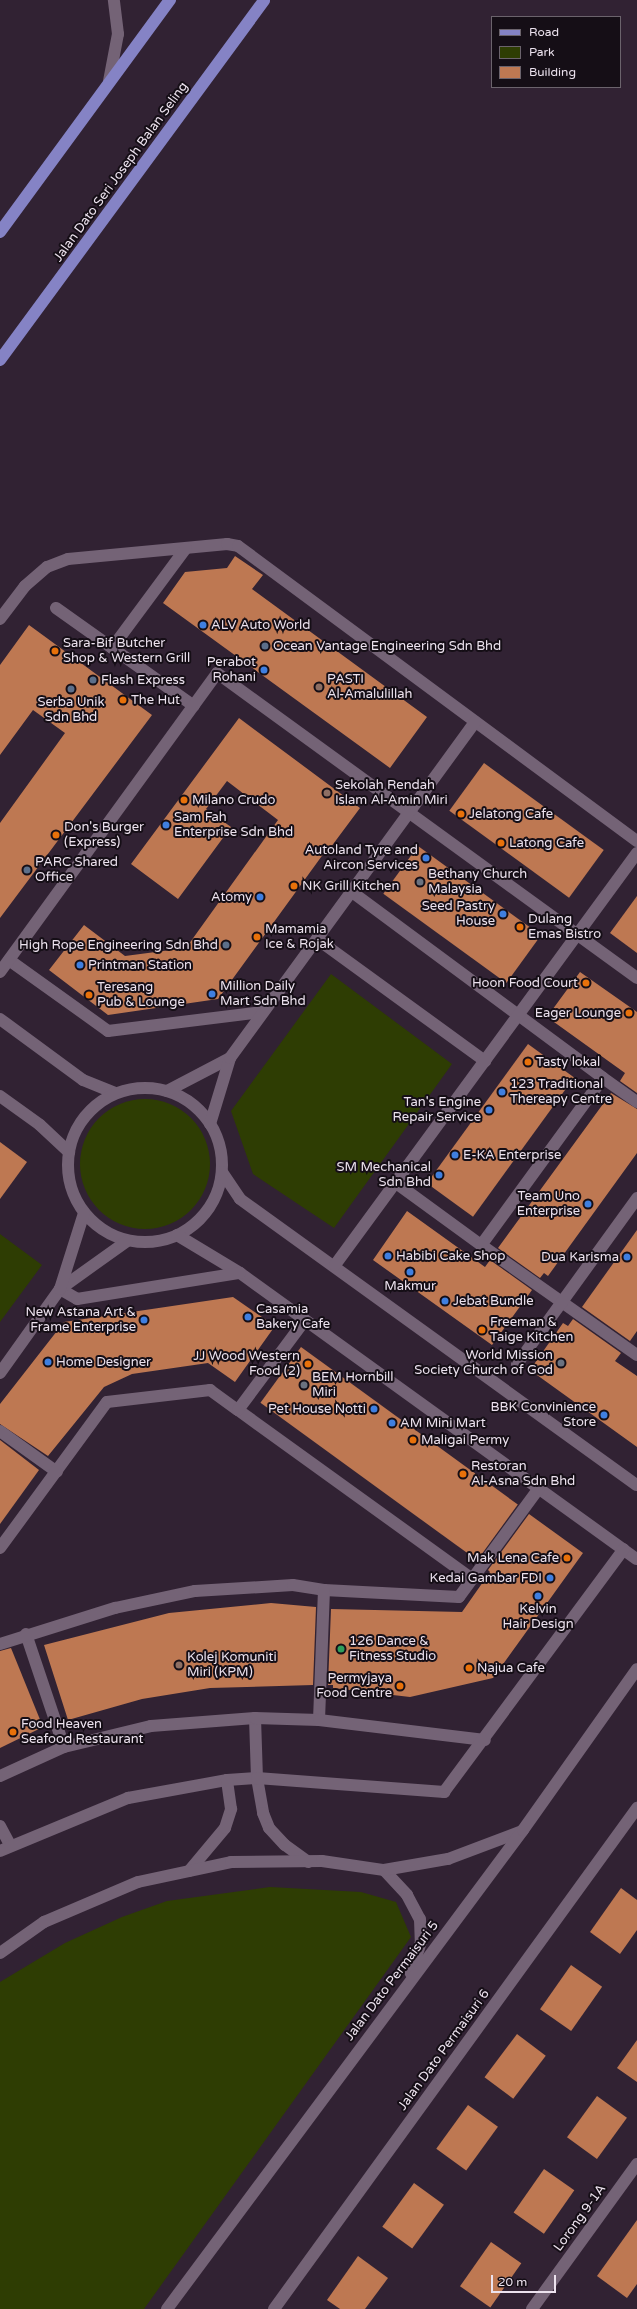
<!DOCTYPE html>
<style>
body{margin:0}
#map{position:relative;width:637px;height:2309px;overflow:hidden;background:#312233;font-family:"Varela Round",sans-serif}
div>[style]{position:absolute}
.green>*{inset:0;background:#2e3d03}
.round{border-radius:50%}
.building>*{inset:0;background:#be7852;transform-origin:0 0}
.minor>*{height:12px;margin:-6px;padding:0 6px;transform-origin:6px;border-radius:6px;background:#746376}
.minor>.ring{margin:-6px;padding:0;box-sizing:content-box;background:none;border:12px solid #746376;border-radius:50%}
.major>*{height:12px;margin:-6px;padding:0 6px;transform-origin:6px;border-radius:6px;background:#8583c5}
.dots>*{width:11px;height:11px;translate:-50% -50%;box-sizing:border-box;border:2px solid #150e16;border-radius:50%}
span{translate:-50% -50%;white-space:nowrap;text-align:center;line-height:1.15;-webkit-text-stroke:4px #150e16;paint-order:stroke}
.street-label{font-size:13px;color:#ece2ee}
.poi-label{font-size:13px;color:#ece2ee}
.left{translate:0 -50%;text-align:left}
.right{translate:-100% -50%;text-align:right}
.legend{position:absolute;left:491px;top:16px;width:130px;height:72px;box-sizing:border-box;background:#150e16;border:1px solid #6b636c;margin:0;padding:5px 7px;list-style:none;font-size:12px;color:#ece2ee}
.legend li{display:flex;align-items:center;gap:8px;height:20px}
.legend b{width:20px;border:1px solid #6b636c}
.scale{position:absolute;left:491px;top:2275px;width:65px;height:18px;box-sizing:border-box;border:2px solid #ece2ee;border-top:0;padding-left:5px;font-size:12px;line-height:14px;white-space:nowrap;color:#ece2ee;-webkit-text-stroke:3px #150e16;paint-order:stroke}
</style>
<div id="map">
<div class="green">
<i style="clip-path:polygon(331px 974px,452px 1064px,334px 1228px,253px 1174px,231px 1111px)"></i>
<i class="round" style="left:80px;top:1099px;width:130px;height:130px"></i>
<i style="clip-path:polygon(0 1234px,42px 1265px,0 1322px)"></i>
<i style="clip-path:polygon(270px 1887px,361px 1892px,396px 1902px,411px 1937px,144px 2309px,0 2309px,0 1982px,65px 1943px,122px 1917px,167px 1901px)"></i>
</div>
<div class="building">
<i style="clip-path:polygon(235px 556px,263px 575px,252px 589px,427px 717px,390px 768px,163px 603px,185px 572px,227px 568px)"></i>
<i style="clip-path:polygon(29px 625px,152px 715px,0 918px,0 823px,65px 733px,33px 710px,0 755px,0 665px)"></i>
<i style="clip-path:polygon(239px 718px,360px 808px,325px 855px,324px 853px,218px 999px,108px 1015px,49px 970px,84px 925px,125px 956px,186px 948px,278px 820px,227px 781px,206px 809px,231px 827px,178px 899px,131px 864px)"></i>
<i style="left:484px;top:763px;width:148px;height:59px;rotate:36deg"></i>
<i style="left:418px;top:846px;width:152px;height:59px;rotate:36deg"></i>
<i style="clip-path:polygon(637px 896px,637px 953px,610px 933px)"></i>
<i style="clip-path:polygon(580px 972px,637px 1012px,637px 1093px,620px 1081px,625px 1073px,547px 1017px)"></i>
<i style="left:528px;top:1044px;width:57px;height:172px;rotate:36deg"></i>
<i style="clip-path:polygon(611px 1093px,637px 1109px,637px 1153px,548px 1276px,544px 1273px,540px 1278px,498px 1248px)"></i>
<i style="clip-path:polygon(0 1142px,27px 1162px,0 1199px)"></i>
<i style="clip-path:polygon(407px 1211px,485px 1267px,490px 1260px,532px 1290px,492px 1345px,373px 1260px)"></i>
<i style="clip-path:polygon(637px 1230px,637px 1331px,630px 1341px,582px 1307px)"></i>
<i style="clip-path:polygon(233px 1297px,275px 1326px,235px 1382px,208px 1363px,132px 1374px,104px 1387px,48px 1456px,0 1424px,0 1404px,64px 1322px)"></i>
<i style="clip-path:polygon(573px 1319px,621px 1353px,615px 1361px,637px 1376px,637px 1447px,530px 1370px,563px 1323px,568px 1326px)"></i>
<i style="left:301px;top:1347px;width:268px;height:69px;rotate:36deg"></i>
<i style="clip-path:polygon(0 1440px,39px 1470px,0 1524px)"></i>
<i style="clip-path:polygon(529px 1514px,583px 1553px,493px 1678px,410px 1697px,333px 1688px,333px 1685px,328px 1685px,331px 1609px,462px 1612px,490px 1572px,488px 1570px)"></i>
<i style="clip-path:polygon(271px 1603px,316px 1607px,313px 1685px,210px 1688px,142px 1699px,68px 1720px,44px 1645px,169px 1613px)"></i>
<i style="clip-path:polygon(11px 1648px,43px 1727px,0 1748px,0 1651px)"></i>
<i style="clip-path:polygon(621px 1888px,637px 1900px,637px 1930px,620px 1954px,590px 1932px)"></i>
<i style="left:571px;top:1965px;width:38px;height:54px;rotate:35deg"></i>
<i style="left:517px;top:2034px;width:36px;height:54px;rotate:37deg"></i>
<i style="clip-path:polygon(637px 2040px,637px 2082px,617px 2068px)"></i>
<i style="left:597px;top:2096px;width:37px;height:51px;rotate:36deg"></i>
<i style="left:468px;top:2105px;width:37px;height:54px;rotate:36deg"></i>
<i style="left:544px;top:2169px;width:37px;height:53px;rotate:35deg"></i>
<i style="left:414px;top:2183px;width:37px;height:54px;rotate:36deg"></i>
<i style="clip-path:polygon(637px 2220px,637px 2284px,627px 2298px,597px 2276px)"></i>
<i style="left:491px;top:2242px;width:37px;height:54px;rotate:35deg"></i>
<i style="clip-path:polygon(358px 2256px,388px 2278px,365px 2309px,340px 2309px,327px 2300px)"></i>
</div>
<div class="minor">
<i style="left:109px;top:81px;width:48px;rotate:-79.2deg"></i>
<i style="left:118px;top:34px;width:34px;rotate:-97deg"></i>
<i style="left:56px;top:608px;width:169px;rotate:35.4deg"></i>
<i style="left:0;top:619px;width:41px;rotate:-52.9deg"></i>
<i style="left:25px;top:586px;width:29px;rotate:-41deg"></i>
<i style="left:47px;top:567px;width:22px;rotate:-21deg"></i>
<i style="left:68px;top:559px;width:160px;rotate:-5.4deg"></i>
<i style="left:227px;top:544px;width:11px;rotate:10deg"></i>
<i style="left:238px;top:546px;width:496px;rotate:36.5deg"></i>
<i style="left:112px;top:648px;width:124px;rotate:-53.5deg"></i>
<i style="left:352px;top:892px;width:312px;rotate:36.5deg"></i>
<i style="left:603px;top:1078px;width:207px;rotate:126.1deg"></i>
<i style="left:481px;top:1245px;width:105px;rotate:-143.9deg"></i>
<i style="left:317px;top:939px;width:208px;rotate:36deg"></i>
<i style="left:9px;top:960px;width:122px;rotate:35.6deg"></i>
<i style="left:108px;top:1031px;width:156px;rotate:-7deg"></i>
<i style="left:0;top:972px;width:369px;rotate:-54deg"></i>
<i style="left:217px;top:673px;width:519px;rotate:35.99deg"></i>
<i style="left:0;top:1019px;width:103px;rotate:36.3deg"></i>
<i style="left:83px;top:1080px;width:35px;rotate:22deg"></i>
<i style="left:603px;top:1078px;width:42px;rotate:35.2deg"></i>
<i class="ring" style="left:68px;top:1088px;width:142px;height:142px"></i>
<i style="left:167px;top:1091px;width:71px;rotate:-27.6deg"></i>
<i style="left:0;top:1096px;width:49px;rotate:35.9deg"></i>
<i style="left:40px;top:1125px;width:40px;rotate:43deg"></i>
<i style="left:210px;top:1124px;width:69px;rotate:-73.1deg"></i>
<i style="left:230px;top:1058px;width:416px;rotate:-53.9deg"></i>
<i style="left:222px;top:1172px;width:32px;rotate:56deg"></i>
<i style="left:240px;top:1199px;width:489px;rotate:35.8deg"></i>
<i style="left:177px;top:1235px;width:74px;rotate:31.1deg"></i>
<i style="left:240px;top:1273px;width:489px;rotate:35.8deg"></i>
<i style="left:481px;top:1245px;width:191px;rotate:35.2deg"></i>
<i style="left:335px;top:1265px;width:511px;rotate:-53.76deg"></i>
<i style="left:60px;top:1289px;width:20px;rotate:30deg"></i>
<i style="left:77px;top:1299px;width:165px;rotate:-9.1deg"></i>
<i style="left:60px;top:1289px;width:82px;rotate:-35.6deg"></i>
<i style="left:517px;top:1364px;width:205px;rotate:-54.1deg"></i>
<i style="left:0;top:1373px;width:103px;rotate:-54.5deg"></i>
<i style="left:60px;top:1289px;width:80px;rotate:-72.5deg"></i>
<i style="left:238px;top:1410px;width:289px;rotate:35.8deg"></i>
<i style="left:0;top:1431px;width:70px;rotate:35.7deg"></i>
<i style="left:0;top:1548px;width:181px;rotate:-53.8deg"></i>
<i style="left:107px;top:1402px;width:104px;rotate:-6.6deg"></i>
<i style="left:210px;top:1390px;width:34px;rotate:36deg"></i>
<i style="left:238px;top:1410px;width:112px;rotate:-53.3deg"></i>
<i style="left:26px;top:1634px;width:119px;rotate:71.4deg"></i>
<i style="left:0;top:1644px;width:121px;rotate:-17.4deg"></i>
<i style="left:115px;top:1608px;width:82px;rotate:-12deg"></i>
<i style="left:195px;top:1591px;width:98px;rotate:-3.5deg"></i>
<i style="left:293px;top:1585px;width:31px;rotate:9deg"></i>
<i style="left:324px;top:1590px;width:135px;rotate:3deg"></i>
<i style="left:459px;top:1597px;width:135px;rotate:-53.7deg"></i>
<i style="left:255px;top:1718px;width:60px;rotate:88.1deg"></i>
<i style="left:257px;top:1778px;width:36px;rotate:80deg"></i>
<i style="left:263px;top:1813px;width:16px;rotate:68deg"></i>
<i style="left:269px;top:1828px;width:23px;rotate:47deg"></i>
<i style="left:285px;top:1845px;width:29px;rotate:36deg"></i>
<i style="left:319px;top:1720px;width:130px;rotate:-87.8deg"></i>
<i style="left:0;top:1776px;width:70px;rotate:-24.4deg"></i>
<i style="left:64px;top:1747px;width:89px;rotate:-13.6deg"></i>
<i style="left:151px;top:1726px;width:104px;rotate:-4.4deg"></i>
<i style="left:255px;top:1718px;width:64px;rotate:1.8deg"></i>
<i style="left:319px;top:1720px;width:167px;rotate:6.9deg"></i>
<i style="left:0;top:1826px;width:21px;rotate:62deg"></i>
<i style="left:0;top:1851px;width:139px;rotate:-22.5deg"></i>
<i style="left:128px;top:1798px;width:101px;rotate:-10.3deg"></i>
<i style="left:227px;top:1780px;width:30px;rotate:-4deg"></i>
<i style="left:257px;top:1778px;width:188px;rotate:4.3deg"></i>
<i style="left:444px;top:1792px;width:302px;rotate:-53.5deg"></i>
<i style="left:384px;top:1870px;width:34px;rotate:47deg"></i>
<i style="left:407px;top:1895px;width:27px;rotate:62deg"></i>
<i style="left:420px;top:1919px;width:23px;rotate:88deg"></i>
<i style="left:421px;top:1942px;width:33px;rotate:108deg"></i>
<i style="left:189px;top:1871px;width:56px;rotate:-50.1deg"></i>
<i style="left:225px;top:1828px;width:20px;rotate:-72deg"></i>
<i style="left:231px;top:1809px;width:29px;rotate:-98deg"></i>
<i style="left:0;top:1953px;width:54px;rotate:-35.2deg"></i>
<i style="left:44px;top:1922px;width:102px;rotate:-23.1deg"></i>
<i style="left:138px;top:1882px;width:95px;rotate:-12.1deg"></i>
<i style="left:231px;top:1862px;width:91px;rotate:-0.6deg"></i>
<i style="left:322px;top:1861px;width:63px;rotate:8.3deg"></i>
<i style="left:384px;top:1870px;width:65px;rotate:-9.8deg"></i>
<i style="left:448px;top:1859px;width:79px;rotate:-20.7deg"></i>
<i style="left:167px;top:2309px;width:597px;rotate:-53.38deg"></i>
<i style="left:523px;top:1830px;width:197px;rotate:-54.7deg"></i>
<i style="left:274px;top:2309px;width:619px;rotate:-54.07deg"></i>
<i style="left:532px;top:2309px;width:179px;rotate:-54.1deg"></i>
</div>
<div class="major">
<i style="left:0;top:232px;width:288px;rotate:-53.8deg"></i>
<i style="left:0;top:360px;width:446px;rotate:-53.7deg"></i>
</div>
<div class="dots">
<i style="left:203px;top:625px;background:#3f7fe0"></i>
<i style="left:265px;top:646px;background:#5c6f8a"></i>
<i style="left:55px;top:651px;background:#e8710a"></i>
<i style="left:264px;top:670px;background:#3f7fe0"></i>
<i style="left:93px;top:680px;background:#5c6f8a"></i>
<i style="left:319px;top:687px;background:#8d6e63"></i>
<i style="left:71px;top:689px;background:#5c6f8a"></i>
<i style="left:123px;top:700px;background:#e8710a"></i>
<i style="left:327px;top:793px;background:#8d6e63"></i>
<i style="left:184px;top:800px;background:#e8710a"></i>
<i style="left:461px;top:814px;background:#e8710a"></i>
<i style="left:166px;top:825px;background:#3f7fe0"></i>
<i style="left:56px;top:835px;background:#e8710a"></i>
<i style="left:501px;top:843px;background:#e8710a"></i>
<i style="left:426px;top:858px;background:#3f7fe0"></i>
<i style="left:27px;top:870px;background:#5c6f8a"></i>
<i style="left:420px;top:882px;background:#6b7280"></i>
<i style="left:294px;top:886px;background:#e8710a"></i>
<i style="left:260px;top:897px;background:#3f7fe0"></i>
<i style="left:503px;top:914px;background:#3f7fe0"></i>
<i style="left:520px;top:927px;background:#e8710a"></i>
<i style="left:257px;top:937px;background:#e8710a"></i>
<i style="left:226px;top:945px;background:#5c6f8a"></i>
<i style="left:80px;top:965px;background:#3f7fe0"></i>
<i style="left:586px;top:983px;background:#e8710a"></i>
<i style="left:212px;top:994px;background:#3f7fe0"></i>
<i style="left:89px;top:995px;background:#e8710a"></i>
<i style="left:629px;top:1013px;background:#e8710a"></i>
<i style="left:528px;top:1062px;background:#e8710a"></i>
<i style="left:502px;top:1092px;background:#3f7fe0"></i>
<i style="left:489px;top:1110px;background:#3f7fe0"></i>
<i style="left:455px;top:1155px;background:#3f7fe0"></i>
<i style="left:439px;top:1175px;background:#3f7fe0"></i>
<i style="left:588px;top:1204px;background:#3f7fe0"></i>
<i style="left:388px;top:1256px;background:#3f7fe0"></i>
<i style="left:627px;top:1257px;background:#3f7fe0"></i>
<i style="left:410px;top:1272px;background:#3f7fe0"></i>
<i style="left:445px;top:1301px;background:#3f7fe0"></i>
<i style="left:248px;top:1317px;background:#3f7fe0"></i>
<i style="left:144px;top:1320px;background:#3f7fe0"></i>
<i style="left:482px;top:1330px;background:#e8710a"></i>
<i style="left:48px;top:1362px;background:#3f7fe0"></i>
<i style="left:561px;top:1363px;background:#6b7280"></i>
<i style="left:308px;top:1364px;background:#e8710a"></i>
<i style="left:304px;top:1385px;background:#6b7280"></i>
<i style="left:374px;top:1409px;background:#3f7fe0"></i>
<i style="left:604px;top:1415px;background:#3f7fe0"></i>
<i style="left:392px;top:1423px;background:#3f7fe0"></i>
<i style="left:413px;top:1440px;background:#e8710a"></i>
<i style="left:463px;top:1474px;background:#e8710a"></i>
<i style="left:567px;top:1558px;background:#e8710a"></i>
<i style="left:550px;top:1578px;background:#3f7fe0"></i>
<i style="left:538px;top:1596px;background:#3f7fe0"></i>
<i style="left:341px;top:1649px;background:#2e9e5b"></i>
<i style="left:179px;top:1665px;background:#8d6e63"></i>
<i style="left:469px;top:1668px;background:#e8710a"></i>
<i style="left:400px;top:1686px;background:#e8710a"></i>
<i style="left:13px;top:1732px;background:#e8710a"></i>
</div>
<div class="street-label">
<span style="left:121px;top:172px;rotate:-54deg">Jalan Dato Seri Joseph Balan Seling</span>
<span style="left:392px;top:1981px;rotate:-53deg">Jalan Dato Permaisuri 5</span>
<span style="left:444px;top:2050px;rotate:-54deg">Jalan Dato Permaisuri 6</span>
<span style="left:580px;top:2218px;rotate:-54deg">Lorong 9-1A</span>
</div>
<div class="poi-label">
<span class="left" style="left:211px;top:625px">ALV Auto World</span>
<span class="left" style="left:63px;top:651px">Sara-Bif Butcher<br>Shop &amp; Western Grill</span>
<span class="left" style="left:273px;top:646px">Ocean Vantage Engineering Sdn Bhd</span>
<span class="right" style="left:256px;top:670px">Perabot<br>Rohani</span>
<span class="left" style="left:101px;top:680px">Flash Express</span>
<span class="left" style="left:327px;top:687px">PASTI<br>Al-Amalulillah</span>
<span class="left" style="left:131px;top:700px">The Hut</span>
<span style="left:71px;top:710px">Serba Unik<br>Sdn Bhd</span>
<span class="left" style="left:335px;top:793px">Sekolah Rendah<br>Islam Al-Amin Miri</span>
<span class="left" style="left:192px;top:800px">Milano Crudo</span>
<span class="left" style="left:469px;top:814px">Jelatong Cafe</span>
<span class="left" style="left:174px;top:825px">Sam Fah<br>Enterprise Sdn Bhd</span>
<span class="left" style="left:64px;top:835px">Don's Burger<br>(Express)</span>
<span class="left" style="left:509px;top:843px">Latong Cafe</span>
<span class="right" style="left:418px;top:858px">Autoland Tyre and<br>Aircon Services</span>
<span class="left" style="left:35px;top:870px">PARC Shared<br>Office</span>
<span class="left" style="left:428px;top:882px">Bethany Church<br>Malaysia</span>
<span class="left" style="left:302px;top:886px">NK Grill Kitchen</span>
<span class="right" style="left:252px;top:897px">Atomy</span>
<span class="right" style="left:495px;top:914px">Seed Pastry<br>House</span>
<span class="left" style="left:528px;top:927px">Dulang<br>Emas Bistro</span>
<span class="left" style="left:265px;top:937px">Mamamia<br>Ice &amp; Rojak</span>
<span class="right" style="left:218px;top:945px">High Rope Engineering Sdn Bhd</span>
<span class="left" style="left:88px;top:965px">Printman Station</span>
<span class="right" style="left:578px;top:983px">Hoon Food Court</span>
<span class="left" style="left:220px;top:994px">Million Daily<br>Mart Sdn Bhd</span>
<span class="left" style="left:97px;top:995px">Teresang<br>Pub &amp; Lounge</span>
<span class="right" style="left:621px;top:1013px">Eager Lounge</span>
<span class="left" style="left:536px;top:1062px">Tasty lokal</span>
<span class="left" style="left:510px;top:1092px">123 Traditional<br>Thereapy Centre</span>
<span class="right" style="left:481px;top:1110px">Tan's Engine<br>Repair Service</span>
<span class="left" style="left:463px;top:1155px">E-KA Enterprise</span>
<span class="right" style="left:431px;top:1175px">SM Mechanical<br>Sdn Bhd</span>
<span class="right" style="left:580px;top:1204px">Team Uno<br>Enterprise</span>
<span class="left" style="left:396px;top:1256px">Habibi Cake Shop</span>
<span class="right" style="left:619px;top:1257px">Dua Karisma</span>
<span style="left:410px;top:1286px">Makmur</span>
<span class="left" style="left:453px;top:1301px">Jebat Bundle</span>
<span class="left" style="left:256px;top:1317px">Casamia<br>Bakery Cafe</span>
<span class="right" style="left:136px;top:1320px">New Astana Art &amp;<br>Frame Enterprise</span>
<span class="left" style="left:490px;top:1330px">Freeman &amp;<br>Taige Kitchen</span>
<span class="right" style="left:553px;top:1363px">World Mission<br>Society Church of God</span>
<span class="right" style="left:300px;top:1364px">JJ Wood Western<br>Food (2)</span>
<span class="left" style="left:56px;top:1362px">Home Designer</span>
<span class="left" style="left:312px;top:1385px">BEM Hornbill<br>Miri</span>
<span class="right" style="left:596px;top:1415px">BBK Convinience<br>Store</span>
<span class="right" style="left:366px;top:1409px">Pet House Notti</span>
<span class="left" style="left:400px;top:1423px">AM Mini Mart</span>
<span class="left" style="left:421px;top:1440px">Maligai Permy</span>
<span class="left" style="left:471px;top:1474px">Restoran<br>Al-Asna Sdn Bhd</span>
<span class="right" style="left:559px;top:1558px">Mak Lena Cafe</span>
<span class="right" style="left:542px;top:1578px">Kedai Gambar FDI</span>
<span style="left:538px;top:1617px">Kelvin<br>Hair Design</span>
<span class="left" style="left:349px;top:1649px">126 Dance &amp;<br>Fitness Studio</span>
<span class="left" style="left:187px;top:1665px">Kolej Komuniti<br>Miri (KPM)</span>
<span class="left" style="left:477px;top:1668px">Najua Cafe</span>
<span class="right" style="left:392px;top:1686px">Permyjaya<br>Food Centre</span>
<span class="left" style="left:21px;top:1732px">Food Heaven<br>Seafood Restaurant</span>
</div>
<ul class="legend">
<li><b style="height:5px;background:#8583c5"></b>Road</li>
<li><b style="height:11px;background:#2e3d03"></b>Park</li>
<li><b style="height:11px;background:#be7852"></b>Building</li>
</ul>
<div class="scale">20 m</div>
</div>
